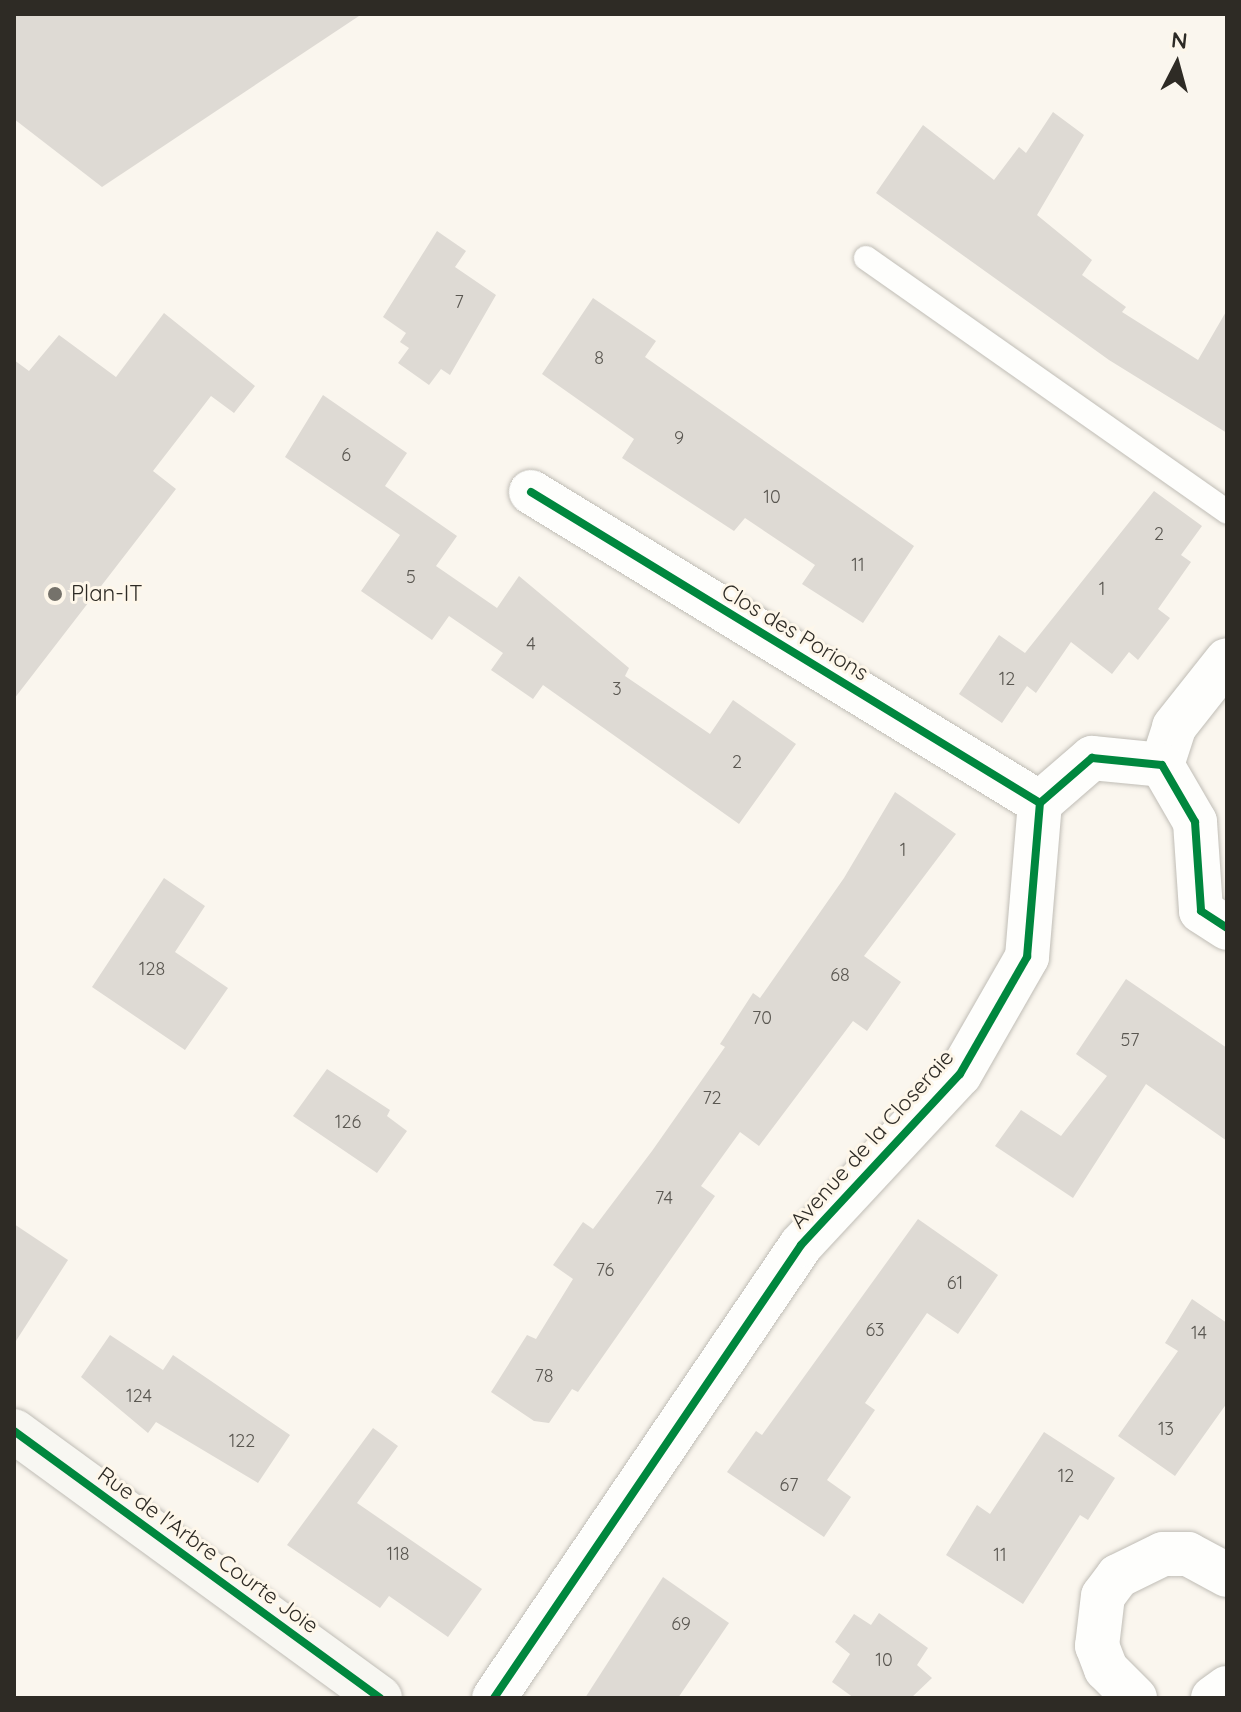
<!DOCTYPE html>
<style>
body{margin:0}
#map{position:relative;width:1241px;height:1712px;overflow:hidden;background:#faf6ee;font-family:Quicksand,sans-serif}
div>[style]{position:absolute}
.building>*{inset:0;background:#dedad4}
.roads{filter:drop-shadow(0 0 2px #c0bdb6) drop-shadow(0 0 2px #c0bdb6)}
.lane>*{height:24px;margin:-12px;padding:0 12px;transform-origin:12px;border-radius:12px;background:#fefefc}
.street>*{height:44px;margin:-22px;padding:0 22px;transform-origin:22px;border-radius:22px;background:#fefefc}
.secondary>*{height:44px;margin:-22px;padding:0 22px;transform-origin:22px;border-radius:22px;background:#f8f7f2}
.cycleway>*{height:8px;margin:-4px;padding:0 4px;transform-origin:4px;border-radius:4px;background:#00873e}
.dots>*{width:22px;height:22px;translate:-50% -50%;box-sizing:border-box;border:4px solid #fef7ea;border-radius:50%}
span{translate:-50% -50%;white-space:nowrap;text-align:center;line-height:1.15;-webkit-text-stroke:6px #fef7ea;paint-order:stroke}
.number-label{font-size:18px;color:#5a5751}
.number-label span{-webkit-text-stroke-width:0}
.poi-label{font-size:22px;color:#2e2b25}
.left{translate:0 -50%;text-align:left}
.street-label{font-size:22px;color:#2e2b25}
.frame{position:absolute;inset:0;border:16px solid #2e2b25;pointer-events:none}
.north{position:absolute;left:1137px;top:24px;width:80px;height:80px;-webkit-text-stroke:6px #fef7ea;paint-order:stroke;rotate:6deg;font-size:22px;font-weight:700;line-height:32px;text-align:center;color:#2e2b25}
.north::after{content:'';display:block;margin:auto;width:28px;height:36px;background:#2e2b25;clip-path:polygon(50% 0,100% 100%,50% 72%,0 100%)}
</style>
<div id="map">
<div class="building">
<i style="clip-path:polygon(14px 14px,362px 14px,102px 187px,14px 119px)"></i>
<i style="clip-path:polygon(1053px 112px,1084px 135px,1037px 215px,1092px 260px,1082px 275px,1126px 307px,1122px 312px,1198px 360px,1227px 310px,1227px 433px,1109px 360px,876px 193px,923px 125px,994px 180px,1019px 147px,1026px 153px)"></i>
<i style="clip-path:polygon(437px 231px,466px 251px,455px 267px,496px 295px,450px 375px,441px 369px,429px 385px,398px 363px,409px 348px,400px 342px,406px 333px,383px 317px)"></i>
<i style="clip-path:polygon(593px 298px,656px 341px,645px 357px,914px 546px,863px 623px,802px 584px,815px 565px,745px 518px,734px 531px,622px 458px,634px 439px,542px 374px)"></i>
<i style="clip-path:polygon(164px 313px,255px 386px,234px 413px,211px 396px,153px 471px,176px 489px,14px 699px,14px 360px,29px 371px,59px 335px,116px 377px)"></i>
<i style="clip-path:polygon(323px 395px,407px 453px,385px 486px,457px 536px,436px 566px,497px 608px,519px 576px,629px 668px,625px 676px,710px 734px,733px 700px,796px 744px,739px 824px,543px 685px,533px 699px,491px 670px,503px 653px,449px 616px,432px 640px,361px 591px,400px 535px,285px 457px)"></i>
<i style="clip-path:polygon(1154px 491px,1202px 526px,1181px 555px,1191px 562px,1158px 609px,1170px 618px,1138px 660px,1129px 652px,1112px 674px,1071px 642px,1036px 693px,1027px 686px,1002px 723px,959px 694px,999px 635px,1025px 653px)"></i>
<i style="clip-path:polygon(895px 792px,956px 834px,864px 956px,901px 982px,867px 1031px,853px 1021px,759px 1146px,740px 1132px,701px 1186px,715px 1196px,578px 1392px,572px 1389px,549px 1423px,534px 1421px,491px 1392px,527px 1335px,536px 1339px,573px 1279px,553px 1265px,583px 1222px,593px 1229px,652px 1151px,725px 1047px,720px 1044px,753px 993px,760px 998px,844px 878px)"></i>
<i style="clip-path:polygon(164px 878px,205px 906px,175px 952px,228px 988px,185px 1050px,92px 987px)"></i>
<i style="clip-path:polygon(1126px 979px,1227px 1048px,1227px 1141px,1146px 1084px,1073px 1198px,995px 1146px,1021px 1110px,1061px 1136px,1107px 1076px,1076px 1054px)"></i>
<i style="clip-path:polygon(327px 1069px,390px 1110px,387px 1116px,407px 1131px,377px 1173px,293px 1116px)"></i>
<i style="clip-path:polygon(918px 1219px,998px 1275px,958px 1334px,927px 1313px,865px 1403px,875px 1410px,827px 1480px,851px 1497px,824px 1537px,727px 1472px,756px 1431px,762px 1435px)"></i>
<i style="clip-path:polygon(14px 1224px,68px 1260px,14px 1344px)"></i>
<i style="clip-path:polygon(1192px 1299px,1227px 1323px,1227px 1403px,1175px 1476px,1118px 1436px,1178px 1351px,1165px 1343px)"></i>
<i style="clip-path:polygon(110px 1335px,163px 1370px,173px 1355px,290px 1435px,258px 1483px,156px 1422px,148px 1433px,81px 1377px)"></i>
<i style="clip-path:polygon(373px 1428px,398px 1446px,357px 1503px,482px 1589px,448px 1637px,389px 1596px,380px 1608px,287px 1545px)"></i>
<i style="clip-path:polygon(1044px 1432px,1115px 1478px,1088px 1520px,1080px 1515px,1023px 1604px,946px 1555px,977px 1505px,990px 1514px)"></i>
<i style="clip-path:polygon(663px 1577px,729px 1623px,678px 1698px,585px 1698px)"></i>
<i style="clip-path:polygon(879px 1613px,928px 1648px,917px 1665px,932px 1678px,911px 1698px,854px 1698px,832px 1682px,850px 1654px,835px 1642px,854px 1614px,871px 1625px)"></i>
</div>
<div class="roads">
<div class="lane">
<i style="left:866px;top:258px;width:441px;rotate:35.1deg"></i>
</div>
<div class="street">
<i style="left:531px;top:492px;width:596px;rotate:31.43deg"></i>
<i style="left:1162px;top:765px;width:40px;rotate:-72deg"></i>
<i style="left:1174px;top:727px;width:85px;rotate:-51.7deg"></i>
<i style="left:494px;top:1698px;width:547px;rotate:-55.87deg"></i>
<i style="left:801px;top:1245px;width:233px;rotate:-47.1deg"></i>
<i style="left:960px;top:1074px;width:135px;rotate:-60.2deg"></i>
<i style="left:1027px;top:957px;width:155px;rotate:-85.2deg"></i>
<i style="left:1040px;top:803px;width:69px;rotate:-40.9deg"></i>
<i style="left:1092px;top:758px;width:70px;rotate:5.7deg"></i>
<i style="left:1162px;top:765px;width:66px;rotate:59.9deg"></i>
<i style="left:1195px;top:822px;width:89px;rotate:86.1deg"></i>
<i style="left:1201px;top:911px;width:31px;rotate:33deg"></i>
<i style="left:1135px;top:1698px;width:41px;rotate:-135deg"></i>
<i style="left:1106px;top:1669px;width:25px;rotate:-111deg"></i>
<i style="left:1097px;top:1646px;width:50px;rotate:-83.2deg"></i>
<i style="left:1103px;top:1596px;width:25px;rotate:-53deg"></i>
<i style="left:1118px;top:1576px;width:50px;rotate:-26.1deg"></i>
<i style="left:1163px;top:1554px;width:25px"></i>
<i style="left:1188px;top:1554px;width:44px;rotate:28.3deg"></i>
<i style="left:1213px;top:1698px;width:17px;rotate:-36deg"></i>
</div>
<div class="secondary">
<i style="left:14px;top:1431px;width:453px;rotate:36.1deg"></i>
</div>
</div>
<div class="cycleway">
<i style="left:531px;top:492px;width:596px;rotate:31.43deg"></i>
<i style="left:14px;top:1431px;width:453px;rotate:36.1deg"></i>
<i style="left:494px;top:1698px;width:547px;rotate:-55.87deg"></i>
<i style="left:801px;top:1245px;width:233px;rotate:-47.1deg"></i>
<i style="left:960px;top:1074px;width:135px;rotate:-60.2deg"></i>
<i style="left:1027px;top:957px;width:155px;rotate:-85.2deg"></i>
<i style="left:1040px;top:803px;width:69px;rotate:-40.9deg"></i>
<i style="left:1092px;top:758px;width:70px;rotate:5.7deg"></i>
<i style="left:1162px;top:765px;width:66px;rotate:59.9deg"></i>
<i style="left:1195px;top:822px;width:89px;rotate:86.1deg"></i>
<i style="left:1201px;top:911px;width:31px;rotate:33deg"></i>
</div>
<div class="dots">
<i style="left:55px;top:594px;background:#75726b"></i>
</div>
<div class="number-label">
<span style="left:459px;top:302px">7</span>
<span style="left:599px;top:358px">8</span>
<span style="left:679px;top:438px">9</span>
<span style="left:346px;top:455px">6</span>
<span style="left:772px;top:497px">10</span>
<span style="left:1159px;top:534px">2</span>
<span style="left:858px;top:565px">11</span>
<span style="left:411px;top:577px">5</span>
<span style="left:1102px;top:589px">1</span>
<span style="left:531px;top:644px">4</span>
<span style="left:1007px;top:679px">12</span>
<span style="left:617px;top:689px">3</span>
<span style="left:737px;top:762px">2</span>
<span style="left:903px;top:850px">1</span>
<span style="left:152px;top:969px">128</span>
<span style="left:840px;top:975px">68</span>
<span style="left:762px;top:1018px">70</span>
<span style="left:1130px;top:1040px">57</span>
<span style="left:712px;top:1098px">72</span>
<span style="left:348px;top:1122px">126</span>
<span style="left:664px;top:1198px">74</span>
<span style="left:605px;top:1270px">76</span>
<span style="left:955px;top:1283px">61</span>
<span style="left:875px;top:1330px">63</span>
<span style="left:1199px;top:1333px">14</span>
<span style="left:544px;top:1376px">78</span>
<span style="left:139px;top:1396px">124</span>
<span style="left:1166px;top:1429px">13</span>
<span style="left:242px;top:1441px">122</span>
<span style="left:1066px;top:1476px">12</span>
<span style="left:789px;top:1485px">67</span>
<span style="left:398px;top:1554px">118</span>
<span style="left:1000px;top:1555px">11</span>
<span style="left:681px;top:1624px">69</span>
<span style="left:884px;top:1660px">10</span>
</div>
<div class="poi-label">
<span class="left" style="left:71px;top:594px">Plan-IT</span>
</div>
<div class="street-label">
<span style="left:795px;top:632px;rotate:31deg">Clos des Porions</span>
<span style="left:872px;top:1139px;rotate:-48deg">Avenue de la Closeraie</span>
<span style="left:208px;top:1550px;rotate:36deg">Rue de l'Arbre Courte Joie</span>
</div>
<div class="frame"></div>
<div class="north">N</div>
</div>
